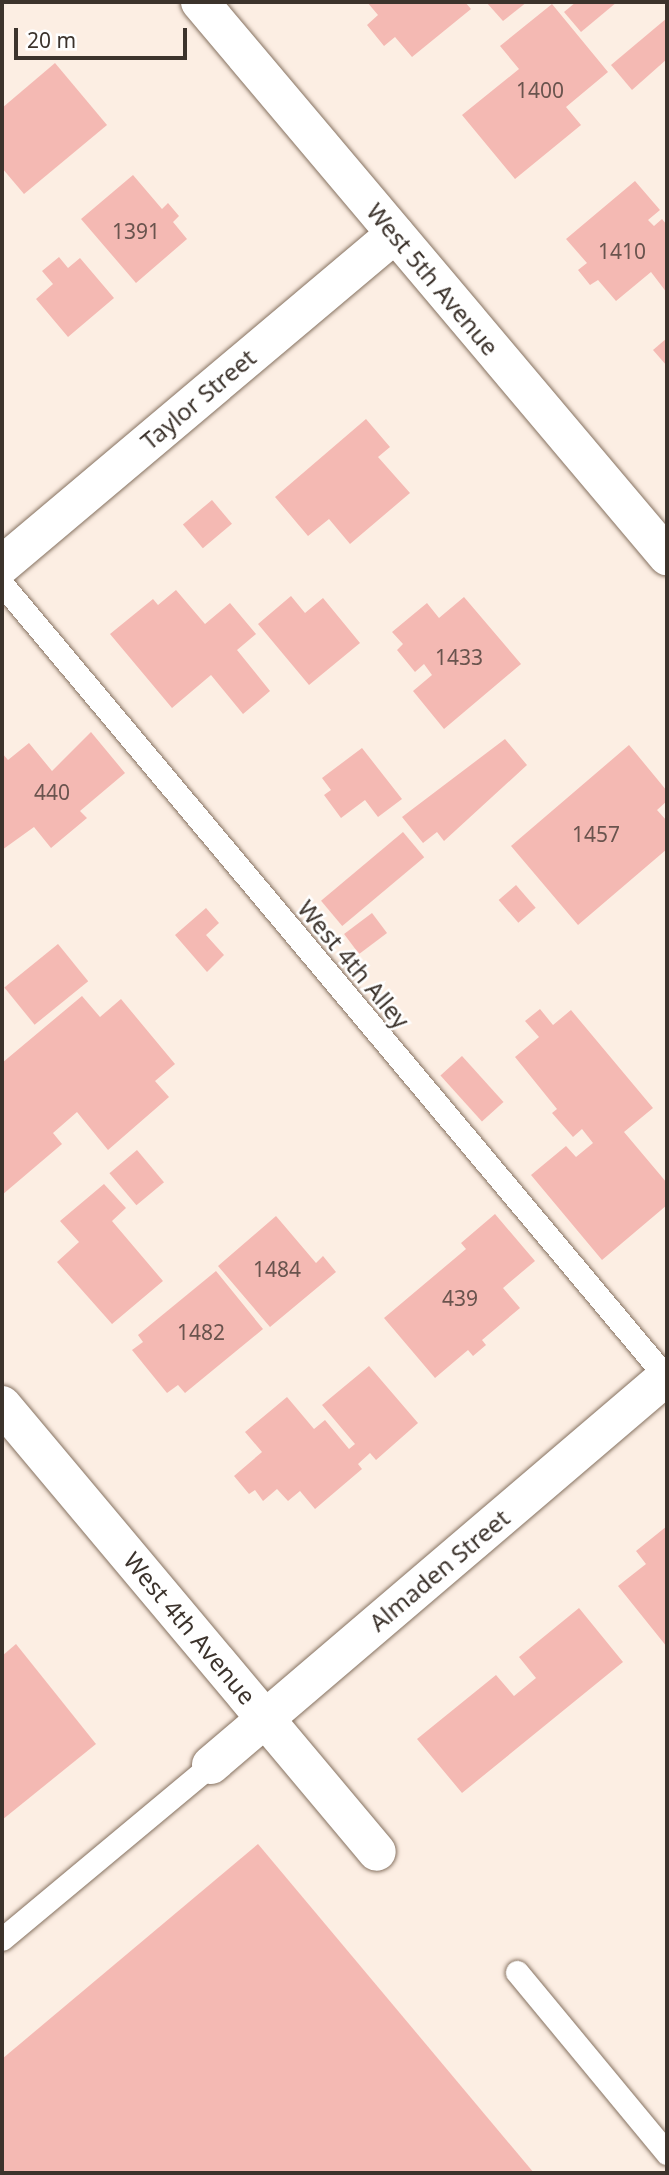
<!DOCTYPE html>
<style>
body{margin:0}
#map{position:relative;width:669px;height:2175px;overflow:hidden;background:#fceee3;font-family:"Noto Sans",sans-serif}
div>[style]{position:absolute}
.building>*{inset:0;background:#f4b9b3;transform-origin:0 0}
.roads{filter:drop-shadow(0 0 2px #867261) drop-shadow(0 0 2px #867261)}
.lane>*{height:23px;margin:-11.5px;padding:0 11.5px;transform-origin:11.5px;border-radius:11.5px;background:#fff}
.street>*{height:38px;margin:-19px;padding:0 19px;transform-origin:19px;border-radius:19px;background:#fff}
span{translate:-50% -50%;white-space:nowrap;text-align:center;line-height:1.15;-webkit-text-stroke:5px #fff;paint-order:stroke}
.number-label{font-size:21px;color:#6a544e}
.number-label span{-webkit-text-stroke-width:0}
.street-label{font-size:24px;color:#3c332c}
.frame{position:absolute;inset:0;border:4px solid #3c332c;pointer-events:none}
.scale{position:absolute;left:14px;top:28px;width:173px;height:32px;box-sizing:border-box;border:4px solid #3c332c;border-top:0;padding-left:9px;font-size:21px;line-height:24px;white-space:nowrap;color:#3c332c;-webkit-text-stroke:5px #fff;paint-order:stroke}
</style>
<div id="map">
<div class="building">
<i style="clip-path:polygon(367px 2px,465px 2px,471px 9px,412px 57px,395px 37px,384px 46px,367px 25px,378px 15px)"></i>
<i style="clip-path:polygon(486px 2px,527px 2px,503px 21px)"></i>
<i style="clip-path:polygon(576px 2px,617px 2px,581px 32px,564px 12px)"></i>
<i style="clip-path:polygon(552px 4px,608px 72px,566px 107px,581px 125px,515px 179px,462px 115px,519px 69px,500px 46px)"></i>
<i style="clip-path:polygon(667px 18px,667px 59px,632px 90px,611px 65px)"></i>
<i style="clip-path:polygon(55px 63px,107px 125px,24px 194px,2px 168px,2px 108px)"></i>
<i style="clip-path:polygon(133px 175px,162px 209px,168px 203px,179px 216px,173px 222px,187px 239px,136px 283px,81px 219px)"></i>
<i style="clip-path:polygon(635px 181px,660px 210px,648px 220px,654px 226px,662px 219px,667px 225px,667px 293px,651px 272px,616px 301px,598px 280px,590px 285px,578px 270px,587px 263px,566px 239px)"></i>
<i style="clip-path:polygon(59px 257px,68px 268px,80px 258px,114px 298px,68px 337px,36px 299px,53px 284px,42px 271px)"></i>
<i style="clip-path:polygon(667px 338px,667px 366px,653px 350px)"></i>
<i style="clip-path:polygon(366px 419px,390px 447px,378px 457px,410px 493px,350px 544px,329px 519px,308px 536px,275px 497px)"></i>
<i style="left:212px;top:500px;width:31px;height:38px;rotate:50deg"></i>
<i style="clip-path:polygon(176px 590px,205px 624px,230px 603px,256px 634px,237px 650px,270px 691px,243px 714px,211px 675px,172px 708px,110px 634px,153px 599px,158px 605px)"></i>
<i style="clip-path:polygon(291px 596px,305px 613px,323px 598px,360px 643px,309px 685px,258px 624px)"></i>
<i style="clip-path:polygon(464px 597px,521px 664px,444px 729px,413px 691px,432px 675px,424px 664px,415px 672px,397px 650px,403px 644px,392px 632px,427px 603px,439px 618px)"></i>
<i style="clip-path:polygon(91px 732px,125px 773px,80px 811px,87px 818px,51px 848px,34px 827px,2px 850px,2px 753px,8px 760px,29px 743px,52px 771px)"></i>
<i style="clip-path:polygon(505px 739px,527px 765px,444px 841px,437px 832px,423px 843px,402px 817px)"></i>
<i style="clip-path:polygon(629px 745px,667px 791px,667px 801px,657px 810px,667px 821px,667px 849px,578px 925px,511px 846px)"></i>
<i style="clip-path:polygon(362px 748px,402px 799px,378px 817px,365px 800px,341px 818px,324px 795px,331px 790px,322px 778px)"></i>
<i style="left:403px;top:832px;width:33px;height:107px;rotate:50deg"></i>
<i style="left:516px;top:885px;width:30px;height:23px;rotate:49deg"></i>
<i style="clip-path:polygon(206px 908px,219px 923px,206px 935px,224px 955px,207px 972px,175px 935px)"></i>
<i style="left:372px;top:913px;width:25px;height:35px;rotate:53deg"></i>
<i style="left:58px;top:944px;width:48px;height:69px;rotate:51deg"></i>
<i style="clip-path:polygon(82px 996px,100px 1017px,121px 999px,175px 1064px,155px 1081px,169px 1097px,108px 1150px,77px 1112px,53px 1133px,62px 1144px,2px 1195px,2px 1063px)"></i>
<i style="clip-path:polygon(540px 1009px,553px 1025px,571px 1010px,653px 1108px,624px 1132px,667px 1183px,667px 1205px,602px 1260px,531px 1175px,566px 1146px,576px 1157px,593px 1143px,582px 1129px,573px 1137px,552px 1113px,557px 1109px,515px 1057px,539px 1037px,525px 1021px)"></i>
<i style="left:462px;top:1056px;width:62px;height:29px;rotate:48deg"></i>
<i style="left:137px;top:1150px;width:42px;height:36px;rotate:50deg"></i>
<i style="clip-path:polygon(104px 1184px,126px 1208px,112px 1221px,163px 1281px,112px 1324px,57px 1262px,79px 1242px,60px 1221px)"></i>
<i style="clip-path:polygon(495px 1214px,535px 1261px,503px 1288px,520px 1308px,482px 1340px,486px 1345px,473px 1356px,468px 1350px,435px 1378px,384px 1318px,466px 1249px,461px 1243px)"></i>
<i style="clip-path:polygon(276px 1216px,316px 1263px,323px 1256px,336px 1272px,270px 1327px,218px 1266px)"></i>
<i style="clip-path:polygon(216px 1271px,263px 1329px,185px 1393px,178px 1385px,167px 1393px,132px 1350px,143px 1342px,138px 1335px)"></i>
<i style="clip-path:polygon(369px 1366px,418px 1423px,376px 1460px,370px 1453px,358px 1464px,362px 1469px,315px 1509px,300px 1491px,288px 1501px,277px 1489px,263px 1501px,255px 1490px,249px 1494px,234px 1476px,262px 1452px,245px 1432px,287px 1397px,314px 1429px,325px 1420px,349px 1449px,355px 1444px,322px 1405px)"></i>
<i style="clip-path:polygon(667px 1526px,667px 1647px,618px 1586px,646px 1564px,636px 1551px)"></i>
<i style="clip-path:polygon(579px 1608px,623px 1662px,462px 1793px,417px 1739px,496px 1675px,514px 1696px,536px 1678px,519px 1657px)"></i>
<i style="clip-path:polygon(16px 1644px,96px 1744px,2px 1820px,2px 1656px)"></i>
<i style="clip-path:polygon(258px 1844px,534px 2173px,2px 2173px,2px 2059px)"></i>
</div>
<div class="roads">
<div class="lane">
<i style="left:2px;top:584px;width:1034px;rotate:50.06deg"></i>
<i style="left:2px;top:1939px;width:272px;rotate:-39.8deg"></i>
<i style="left:517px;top:1972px;width:235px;rotate:50.4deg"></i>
</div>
<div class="street">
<i style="left:200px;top:2px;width:725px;rotate:49.87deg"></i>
<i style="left:2px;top:565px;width:514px;rotate:-40.11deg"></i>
<i style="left:2px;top:1405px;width:583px;rotate:50.01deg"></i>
<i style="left:211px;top:1765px;width:599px;rotate:-40.47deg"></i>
</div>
</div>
<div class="number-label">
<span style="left:540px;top:90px">1400</span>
<span style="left:136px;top:231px">1391</span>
<span style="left:622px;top:251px">1410</span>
<span style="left:459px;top:657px">1433</span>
<span style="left:52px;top:792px">440</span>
<span style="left:596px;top:834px">1457</span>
<span style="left:277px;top:1269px">1484</span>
<span style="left:460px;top:1298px">439</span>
<span style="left:201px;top:1332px">1482</span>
</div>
<div class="street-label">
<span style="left:433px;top:279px;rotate:50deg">West 5th Avenue</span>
<span style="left:198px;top:399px;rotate:-40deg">Taylor Street</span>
<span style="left:354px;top:964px;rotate:50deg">West 4th Alley</span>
<span style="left:439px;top:1570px;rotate:-40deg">Almaden Street</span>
<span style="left:190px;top:1628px;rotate:50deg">West 4th Avenue</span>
</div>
<div class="frame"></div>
<div class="scale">20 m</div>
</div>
